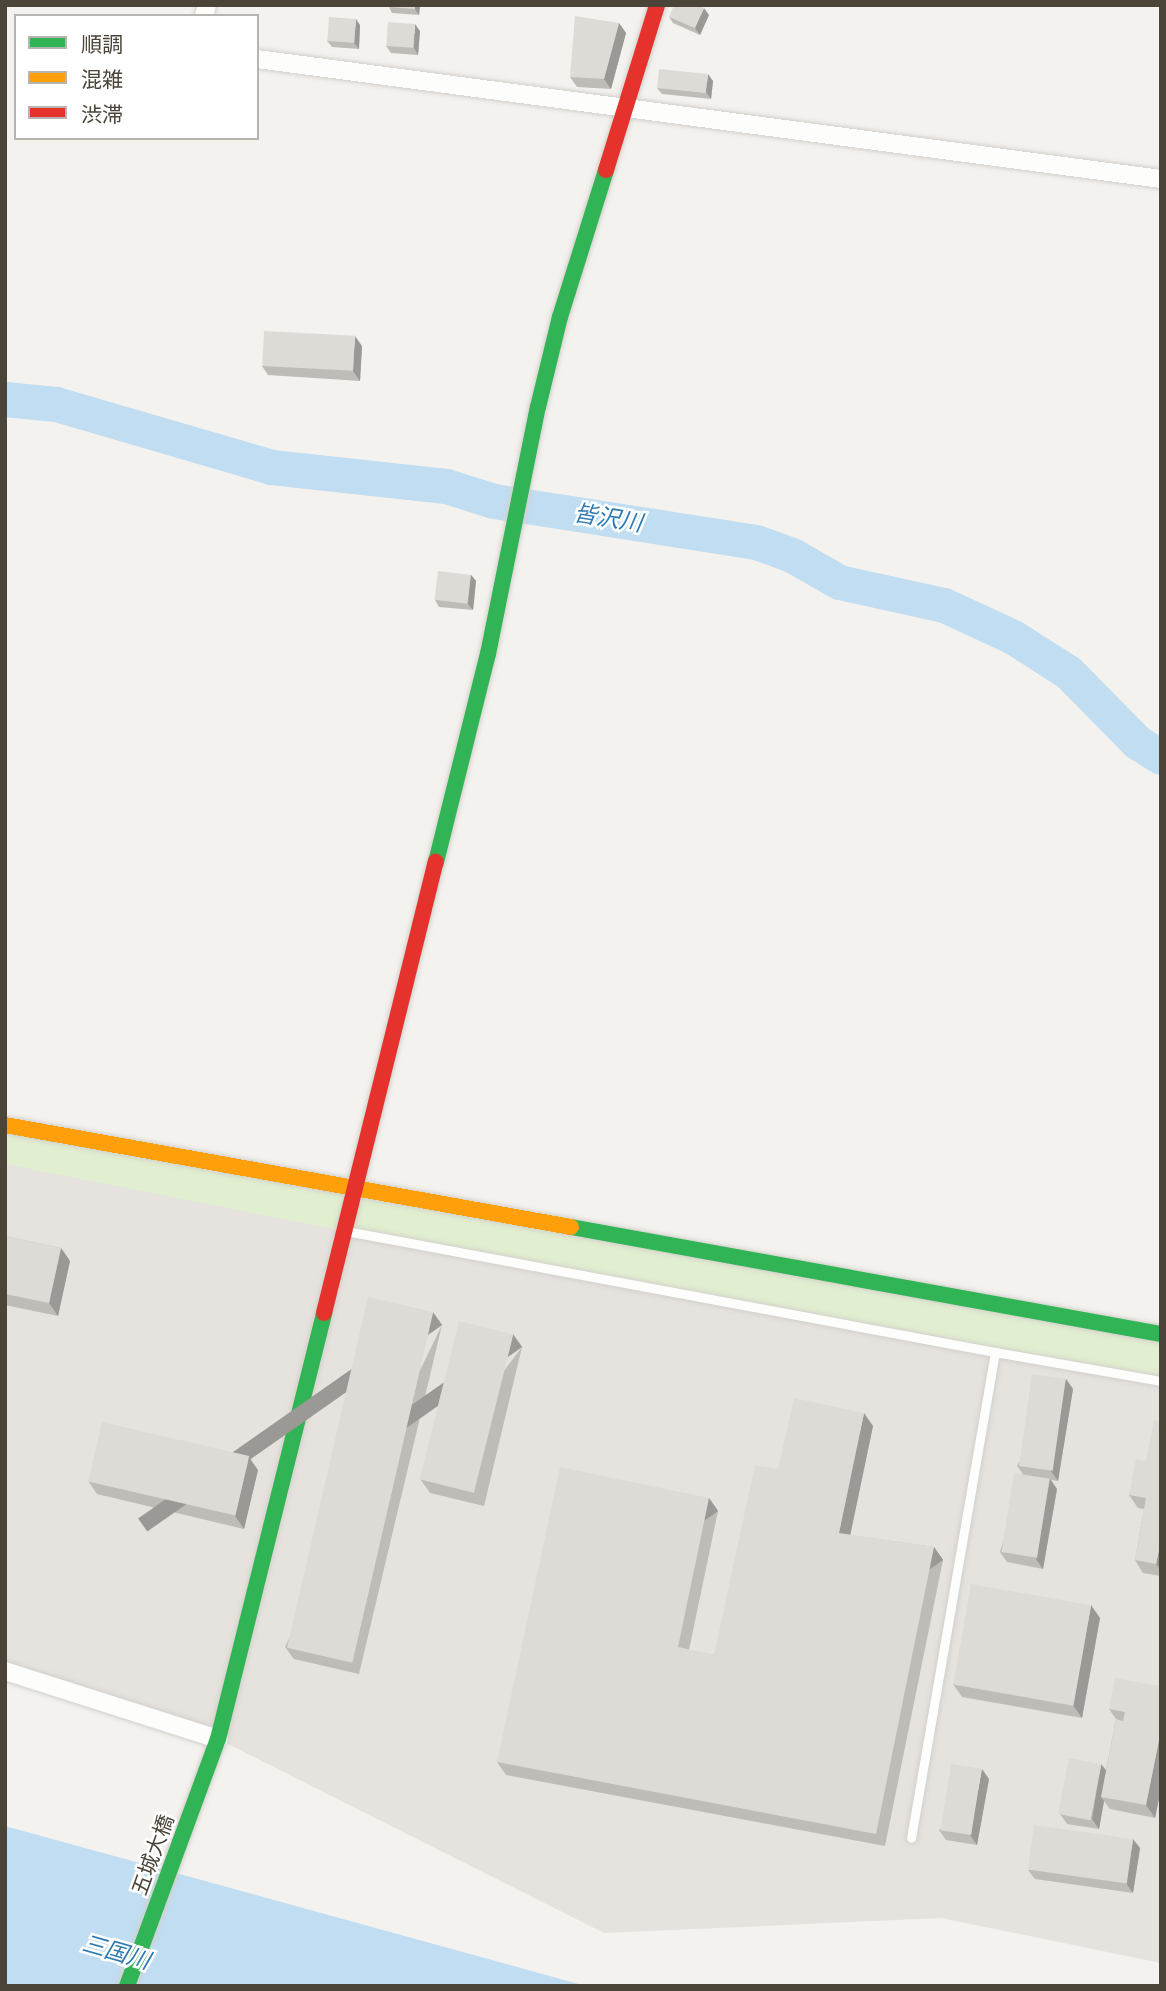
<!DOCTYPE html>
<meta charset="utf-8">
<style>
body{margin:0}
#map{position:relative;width:1166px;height:1991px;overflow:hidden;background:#f4f2ee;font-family:Karla,"Noto Sans JP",sans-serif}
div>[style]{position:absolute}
.industrial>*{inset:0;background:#e6e2de}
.green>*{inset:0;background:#e1eecf}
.water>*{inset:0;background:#c0ddf1}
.river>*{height:35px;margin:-17.5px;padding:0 17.5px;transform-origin:17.5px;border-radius:17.5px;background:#c0ddf1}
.roads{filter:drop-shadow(0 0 2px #d2d0cb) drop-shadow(0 0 2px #d2d0cb)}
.lane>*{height:9px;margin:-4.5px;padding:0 4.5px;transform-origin:4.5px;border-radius:4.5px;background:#fdfdfc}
.street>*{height:18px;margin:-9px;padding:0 9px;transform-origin:9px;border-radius:9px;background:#fdfdfc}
.fast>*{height:16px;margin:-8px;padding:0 8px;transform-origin:8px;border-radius:8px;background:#30b455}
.slow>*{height:16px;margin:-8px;padding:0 8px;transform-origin:8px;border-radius:8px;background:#ff9f0a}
.jam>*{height:16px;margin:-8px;padding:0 8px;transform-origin:8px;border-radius:8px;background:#e5322d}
.wall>*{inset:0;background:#bfbcb8}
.shaded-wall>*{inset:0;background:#9b9996;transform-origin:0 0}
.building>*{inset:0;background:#dedbd6;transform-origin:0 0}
span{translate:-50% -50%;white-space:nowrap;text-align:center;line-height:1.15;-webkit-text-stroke:5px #fff;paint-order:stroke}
.street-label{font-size:21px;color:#4b4439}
.water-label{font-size:23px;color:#2e7ab2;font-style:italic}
.frame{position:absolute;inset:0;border:7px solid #4b4439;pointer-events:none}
.legend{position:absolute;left:14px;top:14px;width:245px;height:126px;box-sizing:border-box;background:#fff;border:2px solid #b7b4b0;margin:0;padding:9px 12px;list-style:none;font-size:21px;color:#4b4439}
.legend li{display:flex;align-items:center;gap:14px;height:35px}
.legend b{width:35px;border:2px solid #b7b4b0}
</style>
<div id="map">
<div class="industrial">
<i style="clip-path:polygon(5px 1125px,1161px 1334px,1161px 1963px,941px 1918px,604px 1933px,218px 1739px,5px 1671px)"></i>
</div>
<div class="green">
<i style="clip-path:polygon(5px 1125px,1161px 1334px,1161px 1381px,344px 1231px,5px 1164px)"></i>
</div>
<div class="water">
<i style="clip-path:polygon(5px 1826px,586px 1986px,5px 1986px)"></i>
</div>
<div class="river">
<i style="left:5px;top:399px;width:51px;rotate:5.6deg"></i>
<i style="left:56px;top:404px;width:224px;rotate:16.3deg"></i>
<i style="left:271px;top:467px;width:176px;rotate:6.2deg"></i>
<i style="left:446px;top:486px;width:50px;rotate:17.4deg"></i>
<i style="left:494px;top:501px;width:265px;rotate:8.9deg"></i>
<i style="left:756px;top:542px;width:38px;rotate:20deg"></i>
<i style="left:792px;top:555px;width:54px;rotate:29.9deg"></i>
<i style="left:839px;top:582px;width:107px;rotate:12.4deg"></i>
<i style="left:944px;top:605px;width:76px;rotate:24.9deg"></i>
<i style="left:1013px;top:637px;width:65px;rotate:32.5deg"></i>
<i style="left:1068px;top:672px;width:98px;rotate:45.4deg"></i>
<i style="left:1137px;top:742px;width:28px;rotate:32deg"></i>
</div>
<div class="roads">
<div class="lane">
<i style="left:346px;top:1231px;width:660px;rotate:10.56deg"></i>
<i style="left:995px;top:1352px;width:493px;rotate:99.8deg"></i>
<i style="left:995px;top:1352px;width:169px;rotate:9.9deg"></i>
</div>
<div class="street">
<i style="left:204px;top:16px;width:11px;rotate:-75deg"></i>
<i style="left:257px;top:59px;width:912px;rotate:7.56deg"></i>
<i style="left:5px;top:1671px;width:224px;rotate:17.7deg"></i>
</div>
<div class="fast">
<i style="left:436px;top:862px;width:214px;rotate:-76deg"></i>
<i style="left:488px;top:654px;width:252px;rotate:-78.6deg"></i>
<i style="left:538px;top:407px;width:93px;rotate:-76.3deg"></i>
<i style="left:560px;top:317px;width:154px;rotate:-72.6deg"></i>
<i style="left:571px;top:1227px;width:600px;rotate:10.28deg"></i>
<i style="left:127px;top:1986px;width:263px;rotate:-69.8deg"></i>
<i style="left:218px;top:1739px;width:439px;rotate:-76deg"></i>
</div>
<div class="slow">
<i style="left:5px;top:1125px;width:575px;rotate:10.22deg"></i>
</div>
<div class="jam">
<i style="left:606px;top:170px;width:173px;rotate:-72.8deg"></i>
<i style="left:324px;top:1313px;width:465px;rotate:-76.1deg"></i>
</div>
</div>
<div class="wall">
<i style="clip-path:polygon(388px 5px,420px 5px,419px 15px,392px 13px)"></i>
<i style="clip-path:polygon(709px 15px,700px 35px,673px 23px,669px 17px)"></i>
<i style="clip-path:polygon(619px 23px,626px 33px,611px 89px,577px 87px,570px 77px)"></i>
<i style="clip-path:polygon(360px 25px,359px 49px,332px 47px,327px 41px)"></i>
<i style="clip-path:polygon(420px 31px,418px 55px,391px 53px,386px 46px)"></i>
<i style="clip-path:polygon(713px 81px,711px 99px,662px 94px,657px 88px)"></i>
<i style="clip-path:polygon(362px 346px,360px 381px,268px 375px,262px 366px)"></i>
<i style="clip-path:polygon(471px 575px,476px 581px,473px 610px,439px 607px,435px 600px)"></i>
<i style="clip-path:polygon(5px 1236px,61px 1248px,70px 1261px,58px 1316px,5px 1305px)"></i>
<i style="clip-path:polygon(442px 1325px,359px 1674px,294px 1659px,285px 1647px)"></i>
<i style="clip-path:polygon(522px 1347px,484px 1506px,430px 1493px,421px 1480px)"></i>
<i style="clip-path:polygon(1066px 1379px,1073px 1389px,1058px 1481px,1051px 1480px,1057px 1489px,1043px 1569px,1007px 1562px,1000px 1552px,1023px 1474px,1017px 1466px)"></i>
<i style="clip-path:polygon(1161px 1421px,1161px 1576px,1143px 1573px,1135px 1560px,1144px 1509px,1138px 1508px,1129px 1495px,1146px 1461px)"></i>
<i style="clip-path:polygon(873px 1426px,850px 1535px,934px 1547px,943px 1560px,885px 1846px,506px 1775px,497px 1762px,709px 1498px,718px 1511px,689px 1650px,714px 1655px,778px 1469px)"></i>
<i style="clip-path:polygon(258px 1470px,244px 1529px,97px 1494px,88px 1481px)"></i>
<i style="clip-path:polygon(1100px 1618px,1082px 1718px,962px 1697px,953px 1684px)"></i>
<i style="clip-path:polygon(1161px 1689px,1161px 1789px,1155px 1818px,1110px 1809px,1104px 1801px,1099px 1829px,1067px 1824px,1060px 1814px,1101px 1764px,1106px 1770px,1116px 1719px,1109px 1709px)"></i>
<i style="clip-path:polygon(989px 1779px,977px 1845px,946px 1840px,939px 1830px)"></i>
<i style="clip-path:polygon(1140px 1848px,1133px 1893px,1035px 1879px,1028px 1870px)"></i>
</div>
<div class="shaded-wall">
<i style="clip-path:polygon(415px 5px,420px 5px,419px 15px,415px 9px)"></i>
<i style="clip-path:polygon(704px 8px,709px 15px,700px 35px,695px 28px)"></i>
<i style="clip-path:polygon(356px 19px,360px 25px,359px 49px,354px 43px)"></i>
<i style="clip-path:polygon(619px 23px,626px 33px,611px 89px,604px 79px)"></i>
<i style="clip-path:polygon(415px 24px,420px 31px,418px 55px,414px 48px)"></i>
<i style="clip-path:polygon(708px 74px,713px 81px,711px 99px,706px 92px)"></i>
<i style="clip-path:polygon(355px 336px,362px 346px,360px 381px,353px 371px)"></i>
<i style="clip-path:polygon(471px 575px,476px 581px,473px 610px,468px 604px)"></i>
<i style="clip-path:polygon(61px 1248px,70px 1261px,58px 1316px,49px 1303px)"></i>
<i style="left:433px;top:1312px;width:16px;height:360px;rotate:55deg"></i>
<i style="left:513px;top:1334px;width:16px;height:163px;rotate:55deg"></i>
<i style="clip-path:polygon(1066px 1379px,1073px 1389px,1058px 1481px,1051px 1471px)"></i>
<i style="clip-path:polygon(864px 1413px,873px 1426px,848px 1546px,839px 1533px)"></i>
<i style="clip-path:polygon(249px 1457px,258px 1470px,244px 1529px,235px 1516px)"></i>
<i style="clip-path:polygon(1050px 1479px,1057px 1489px,1043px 1569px,1036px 1559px)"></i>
<i style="left:709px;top:1498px;width:16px;height:152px;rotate:55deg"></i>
<i style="clip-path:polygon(1160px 1542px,1161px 1543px,1161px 1571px,1156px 1564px)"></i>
<i style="left:934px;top:1547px;width:16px;height:293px;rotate:55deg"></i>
<i style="clip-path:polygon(1091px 1605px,1100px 1618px,1082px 1718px,1073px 1705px)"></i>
<i style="clip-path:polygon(1161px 1730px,1161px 1789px,1155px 1818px,1146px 1805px)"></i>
<i style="clip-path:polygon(1101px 1764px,1108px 1773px,1101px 1797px,1104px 1801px,1099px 1829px,1092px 1819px)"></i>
<i style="clip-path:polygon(982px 1769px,989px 1779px,977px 1845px,970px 1835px)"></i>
<i style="clip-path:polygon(1133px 1839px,1140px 1848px,1133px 1893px,1126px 1883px)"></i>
</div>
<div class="building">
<i style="clip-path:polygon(388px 5px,415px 5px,415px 9px,388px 7px)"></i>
<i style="clip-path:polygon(674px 5px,697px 5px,704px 8px,695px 28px,669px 17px)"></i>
<i style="clip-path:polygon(575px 16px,619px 23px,604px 79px,570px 77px)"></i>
<i style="left:329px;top:17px;width:27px;height:24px;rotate:4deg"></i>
<i style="left:388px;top:22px;width:27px;height:24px;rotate:4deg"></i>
<i style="left:659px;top:69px;width:49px;height:19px;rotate:6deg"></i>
<i style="left:264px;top:331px;width:91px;height:35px;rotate:3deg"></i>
<i style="left:438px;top:571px;width:33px;height:29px;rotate:7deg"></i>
<i style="clip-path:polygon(5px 1236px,61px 1248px,49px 1303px,5px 1294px)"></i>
<i style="left:368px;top:1297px;width:67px;height:360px;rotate:13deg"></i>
<i style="left:459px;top:1321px;width:56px;height:163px;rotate:14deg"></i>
<i style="left:1032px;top:1374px;width:34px;height:93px;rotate:8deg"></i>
<i style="clip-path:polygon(794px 1398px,864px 1413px,839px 1533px,934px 1547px,876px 1834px,497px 1762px,560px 1467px,709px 1498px,678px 1647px,714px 1655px,755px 1465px,778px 1469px)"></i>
<i style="clip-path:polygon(1154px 1420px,1161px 1421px,1161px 1542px,1156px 1564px,1135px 1560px,1146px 1498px,1129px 1495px,1136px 1459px,1146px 1461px)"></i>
<i style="left:102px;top:1422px;width:151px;height:61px;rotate:13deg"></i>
<i style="left:1014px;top:1473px;width:36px;height:80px;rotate:9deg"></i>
<i style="left:971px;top:1584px;width:122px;height:102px;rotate:10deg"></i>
<i style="clip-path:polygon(1115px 1678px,1159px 1686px,1161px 1689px,1161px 1730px,1146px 1805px,1101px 1797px,1116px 1719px,1123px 1721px,1125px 1712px,1109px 1709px)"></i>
<i style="left:1069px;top:1758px;width:33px;height:57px;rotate:11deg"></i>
<i style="left:951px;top:1764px;width:31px;height:67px;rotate:9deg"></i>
<i style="left:1034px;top:1825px;width:100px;height:45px;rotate:8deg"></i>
</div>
<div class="street-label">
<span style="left:153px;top:1855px;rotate:-70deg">五城大橋</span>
</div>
<div class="water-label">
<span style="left:608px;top:519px;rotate:9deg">皆沢川</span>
<span style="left:116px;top:1953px;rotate:16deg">三国川</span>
</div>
<div class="frame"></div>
<ul class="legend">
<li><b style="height:9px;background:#30b455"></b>順調</li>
<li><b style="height:9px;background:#ff9f0a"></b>混雑</li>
<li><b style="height:9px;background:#e5322d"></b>渋滞</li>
</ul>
</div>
